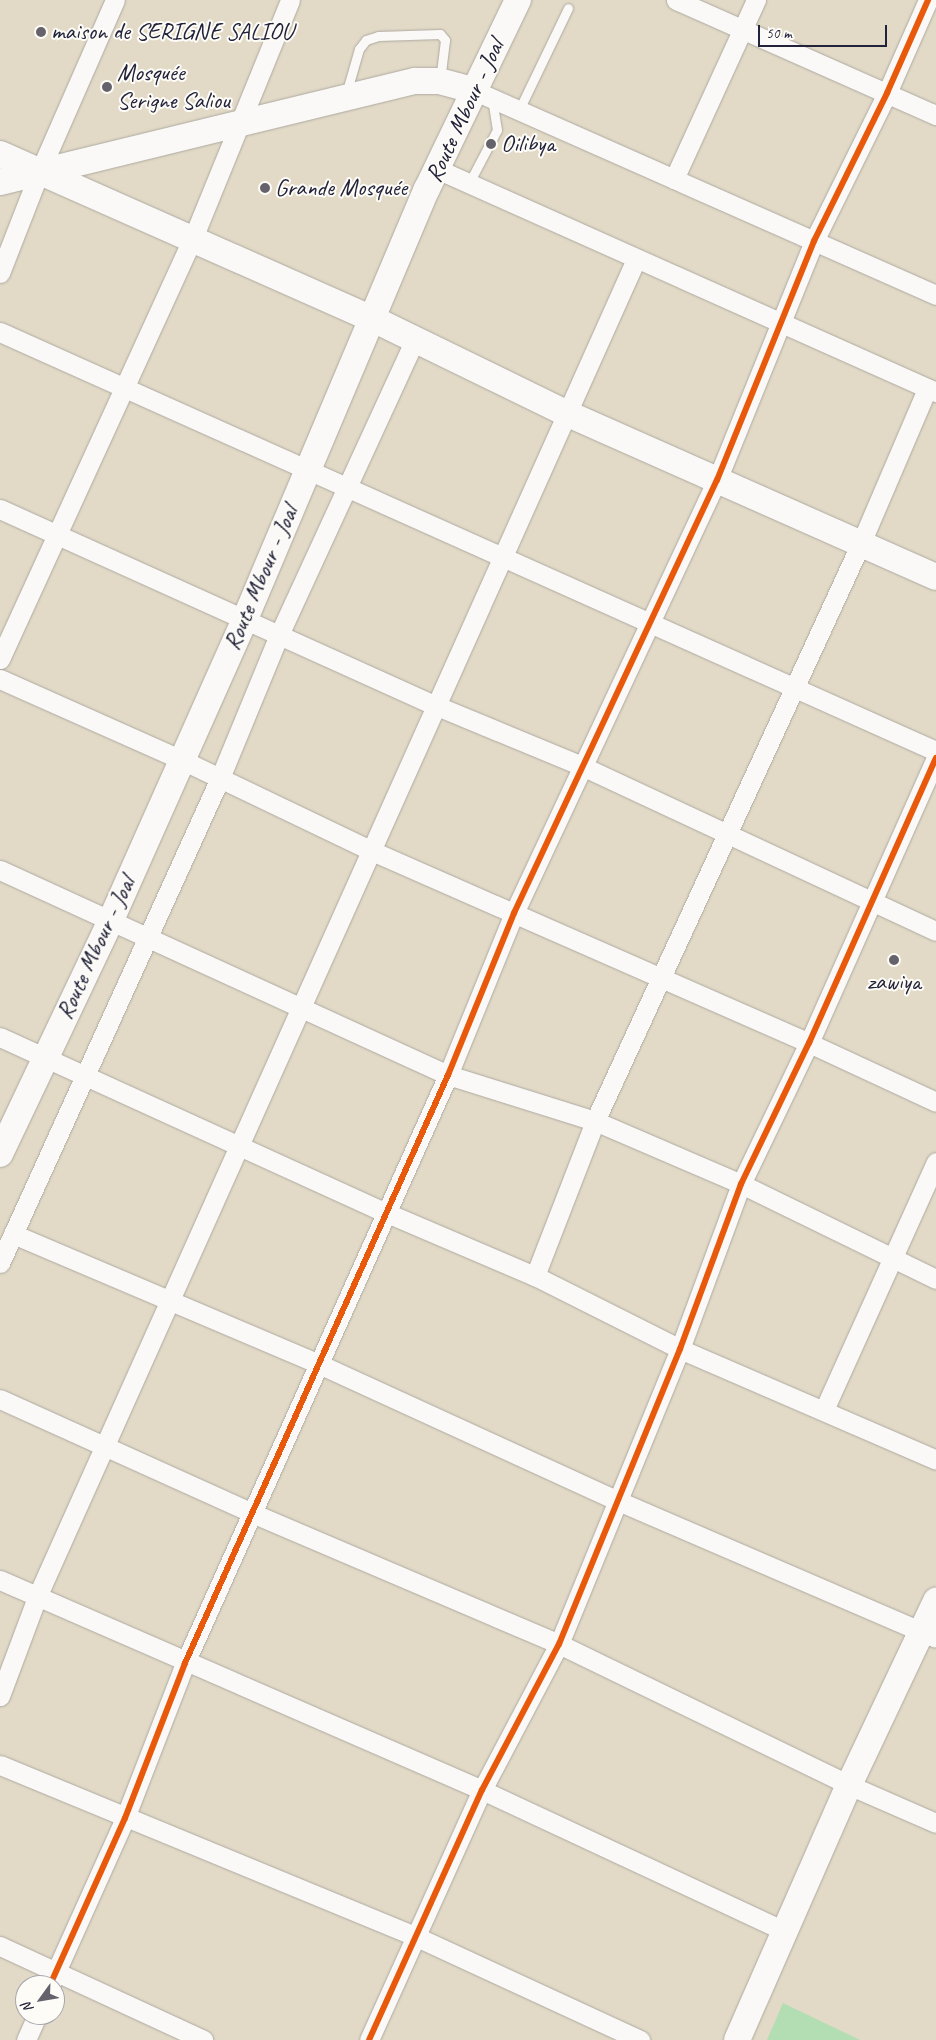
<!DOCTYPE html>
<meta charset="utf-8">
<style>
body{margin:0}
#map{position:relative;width:936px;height:2040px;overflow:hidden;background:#e2dac7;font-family:Caveat,sans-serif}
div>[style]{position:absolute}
.green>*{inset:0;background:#b3ddb2}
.roads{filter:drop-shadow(0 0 1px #aea9a0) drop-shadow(0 0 1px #aea9a0)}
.service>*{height:9px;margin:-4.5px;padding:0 4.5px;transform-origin:4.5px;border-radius:4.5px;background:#fbf9f7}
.minor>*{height:19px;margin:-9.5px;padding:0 9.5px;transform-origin:9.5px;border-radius:9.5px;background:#fbf9f7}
.secondary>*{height:26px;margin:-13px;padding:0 13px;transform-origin:13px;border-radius:13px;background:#fbf9f7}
.cycleway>*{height:6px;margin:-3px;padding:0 3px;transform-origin:3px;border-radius:3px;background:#e8590c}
.dots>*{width:14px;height:14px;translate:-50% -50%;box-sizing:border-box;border:2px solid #fdfcf7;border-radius:50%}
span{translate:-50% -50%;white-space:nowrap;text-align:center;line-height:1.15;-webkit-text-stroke:4px #fdfcf7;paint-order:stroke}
.poi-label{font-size:24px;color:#22223b}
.left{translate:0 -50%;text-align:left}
.street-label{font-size:24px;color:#22223b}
.north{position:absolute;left:15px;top:1975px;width:50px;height:50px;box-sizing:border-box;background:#fdfcf7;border:1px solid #a5a5ac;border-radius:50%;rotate:238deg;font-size:14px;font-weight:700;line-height:20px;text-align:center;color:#22223b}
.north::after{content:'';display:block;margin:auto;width:18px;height:22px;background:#65626c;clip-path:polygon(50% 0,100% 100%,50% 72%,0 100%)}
.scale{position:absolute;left:758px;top:25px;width:129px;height:22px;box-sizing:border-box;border:2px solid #22223b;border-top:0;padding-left:6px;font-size:15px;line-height:18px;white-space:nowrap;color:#22223b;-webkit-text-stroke:4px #fdfcf7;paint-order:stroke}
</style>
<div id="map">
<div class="green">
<i style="clip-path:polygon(783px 2003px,860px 2040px,767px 2040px)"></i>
</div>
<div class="roads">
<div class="service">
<i style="left:346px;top:94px;width:47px;rotate:-73.9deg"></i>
<i style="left:359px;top:49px;width:11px;rotate:-52deg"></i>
<i style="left:366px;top:40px;width:13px;rotate:-18deg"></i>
<i style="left:378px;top:36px;width:62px;rotate:-1.8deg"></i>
<i style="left:440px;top:34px;width:8px;rotate:50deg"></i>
<i style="left:445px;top:40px;width:38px;rotate:97deg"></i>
<i style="left:519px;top:110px;width:113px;rotate:-64.3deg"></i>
<i style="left:469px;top:183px;width:60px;rotate:-62.2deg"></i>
<i style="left:497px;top:130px;width:30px;rotate:-99deg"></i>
</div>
<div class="minor">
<i style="left:676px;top:0;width:284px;rotate:23.9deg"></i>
<i style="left:473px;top:90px;width:506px;rotate:23.88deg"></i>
<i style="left:437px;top:169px;width:547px;rotate:24.08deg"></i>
<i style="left:674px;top:179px;width:197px;rotate:-65.4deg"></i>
<i style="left:0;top:273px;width:107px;rotate:-68.7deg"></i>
<i style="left:39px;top:173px;width:189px;rotate:-66.3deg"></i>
<i style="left:0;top:332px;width:1026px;rotate:24.12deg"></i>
<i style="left:0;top:509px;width:479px;rotate:24.3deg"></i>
<i style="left:437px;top:706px;width:159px;rotate:22.5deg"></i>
<i style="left:584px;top:767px;width:388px;rotate:25deg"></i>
<i style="left:0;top:659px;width:463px;rotate:-65.4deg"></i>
<i style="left:193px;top:238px;width:257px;rotate:-67.8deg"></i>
<i style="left:0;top:679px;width:197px;rotate:24deg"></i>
<i style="left:180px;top:759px;width:213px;rotate:25.6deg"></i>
<i style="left:372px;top:851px;width:477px;rotate:23.7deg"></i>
<i style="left:809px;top:1043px;width:140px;rotate:24.9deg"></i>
<i style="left:0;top:870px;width:493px;rotate:24.6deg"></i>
<i style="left:448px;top:1075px;width:154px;rotate:17.4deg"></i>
<i style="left:595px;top:1121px;width:159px;rotate:23.3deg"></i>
<i style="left:741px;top:1184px;width:217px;rotate:26deg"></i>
<i style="left:0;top:1037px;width:425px;rotate:24.5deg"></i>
<i style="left:387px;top:1213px;width:161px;rotate:23.1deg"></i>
<i style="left:535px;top:1276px;width:162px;rotate:26.7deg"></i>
<i style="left:680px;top:1349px;width:279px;rotate:23.4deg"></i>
<i style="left:13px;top:1234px;width:332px;rotate:23deg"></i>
<i style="left:319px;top:1364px;width:327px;rotate:24.6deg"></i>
<i style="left:616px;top:1500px;width:348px;rotate:23.3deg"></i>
<i style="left:0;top:1263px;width:533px;rotate:-65.6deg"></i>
<i style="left:220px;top:778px;width:155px;rotate:-67.6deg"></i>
<i style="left:279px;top:635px;width:326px;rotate:-65.3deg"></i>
<i style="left:535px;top:1276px;width:166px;rotate:-68.8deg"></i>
<i style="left:595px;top:1121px;width:636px;rotate:-65.29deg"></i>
<i style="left:861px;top:543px;width:168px;rotate:-66.8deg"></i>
<i style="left:0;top:1399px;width:277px;rotate:24.3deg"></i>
<i style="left:252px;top:1513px;width:334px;rotate:23.1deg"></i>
<i style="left:559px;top:1644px;width:322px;rotate:25.9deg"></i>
<i style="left:849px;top:1785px;width:95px;rotate:23.6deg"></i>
<i style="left:824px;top:1410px;width:272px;rotate:-65.7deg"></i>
<i style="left:0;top:1580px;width:526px;rotate:23.54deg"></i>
<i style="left:482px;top:1790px;width:336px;rotate:25deg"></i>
<i style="left:0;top:1696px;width:106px;rotate:-69.5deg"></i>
<i style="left:37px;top:1597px;width:1466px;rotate:-65.88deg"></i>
<i style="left:0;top:1765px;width:451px;rotate:22.4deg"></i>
<i style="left:417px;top:1937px;width:246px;rotate:24.8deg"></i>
<i style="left:0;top:1946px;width:224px;rotate:24.8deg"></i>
<i style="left:50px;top:1985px;width:183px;rotate:-65.8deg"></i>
<i style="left:125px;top:1818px;width:166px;rotate:-68.8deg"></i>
<i style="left:185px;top:1663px;width:644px;rotate:-65.9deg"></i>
<i style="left:448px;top:1075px;width:175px;rotate:-67.8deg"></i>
<i style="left:514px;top:913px;width:478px;rotate:-64.9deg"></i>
<i style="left:717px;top:480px;width:258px;rotate:-67.9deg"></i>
<i style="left:814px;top:241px;width:165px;rotate:-63.7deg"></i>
<i style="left:887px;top:93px;width:102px;rotate:-66.2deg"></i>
<i style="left:26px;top:2040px;width:27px;rotate:-66deg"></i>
<i style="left:369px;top:2040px;width:274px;rotate:-65.7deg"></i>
<i style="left:482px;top:1790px;width:165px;rotate:-62.2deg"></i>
<i style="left:559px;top:1644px;width:319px;rotate:-67.7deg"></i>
<i style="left:680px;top:1349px;width:176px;rotate:-69.7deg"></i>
<i style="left:741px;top:1184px;width:157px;rotate:-64.3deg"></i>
<i style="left:809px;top:1043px;width:312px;rotate:-66deg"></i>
</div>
<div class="secondary">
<i style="left:0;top:154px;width:408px;rotate:23.9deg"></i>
<i style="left:373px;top:319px;width:217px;rotate:26deg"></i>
<i style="left:568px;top:414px;width:402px;rotate:23.9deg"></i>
<i style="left:0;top:182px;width:427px;rotate:-13.7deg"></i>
<i style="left:415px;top:81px;width:24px"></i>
<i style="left:439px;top:81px;width:35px;rotate:15deg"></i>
<i style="left:0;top:1154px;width:259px;rotate:-64.6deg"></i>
<i style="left:111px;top:920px;width:329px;rotate:-66deg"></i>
<i style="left:245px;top:619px;width:467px;rotate:-67.1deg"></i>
<i style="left:427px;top:189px;width:210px;rotate:-64.3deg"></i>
<i style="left:737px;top:2040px;width:279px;rotate:-66.3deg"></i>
<i style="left:849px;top:1785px;width:204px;rotate:-64.7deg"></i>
</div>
</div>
<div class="cycleway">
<i style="left:50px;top:1985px;width:183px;rotate:-65.8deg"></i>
<i style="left:125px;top:1818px;width:166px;rotate:-68.8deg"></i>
<i style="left:185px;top:1663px;width:644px;rotate:-65.9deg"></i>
<i style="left:448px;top:1075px;width:175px;rotate:-67.8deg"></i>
<i style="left:514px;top:913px;width:478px;rotate:-64.9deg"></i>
<i style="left:717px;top:480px;width:258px;rotate:-67.9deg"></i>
<i style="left:814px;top:241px;width:165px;rotate:-63.7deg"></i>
<i style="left:887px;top:93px;width:102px;rotate:-66.2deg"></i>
<i style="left:369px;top:2040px;width:274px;rotate:-65.7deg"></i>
<i style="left:482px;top:1790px;width:165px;rotate:-62.2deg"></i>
<i style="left:559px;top:1644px;width:319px;rotate:-67.7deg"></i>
<i style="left:680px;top:1349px;width:176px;rotate:-69.7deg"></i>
<i style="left:741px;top:1184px;width:157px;rotate:-64.3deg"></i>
<i style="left:809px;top:1043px;width:312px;rotate:-66deg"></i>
</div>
<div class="dots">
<i style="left:41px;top:32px;background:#65626c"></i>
<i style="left:107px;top:87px;background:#65626c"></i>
<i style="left:491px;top:144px;background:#65626c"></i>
<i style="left:265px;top:188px;background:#65626c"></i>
<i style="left:894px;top:960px;background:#65626c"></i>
</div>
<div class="poi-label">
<span class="left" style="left:51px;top:32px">maison de SERIGNE SALIOU</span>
<span class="left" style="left:117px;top:87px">Mosquée<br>Serigne Saliou</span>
<span class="left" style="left:501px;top:144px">Oilibya</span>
<span class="left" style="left:275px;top:188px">Grande Mosquée</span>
<span style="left:894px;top:982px">zawiya</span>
</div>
<div class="street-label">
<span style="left:465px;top:111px;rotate:-65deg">Route Mbour - Joal</span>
<span style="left:261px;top:578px;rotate:-67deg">Route Mbour - Joal</span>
<span style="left:96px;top:948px;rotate:-65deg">Route Mbour - Joal</span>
</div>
<div class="north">N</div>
<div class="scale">50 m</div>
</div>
